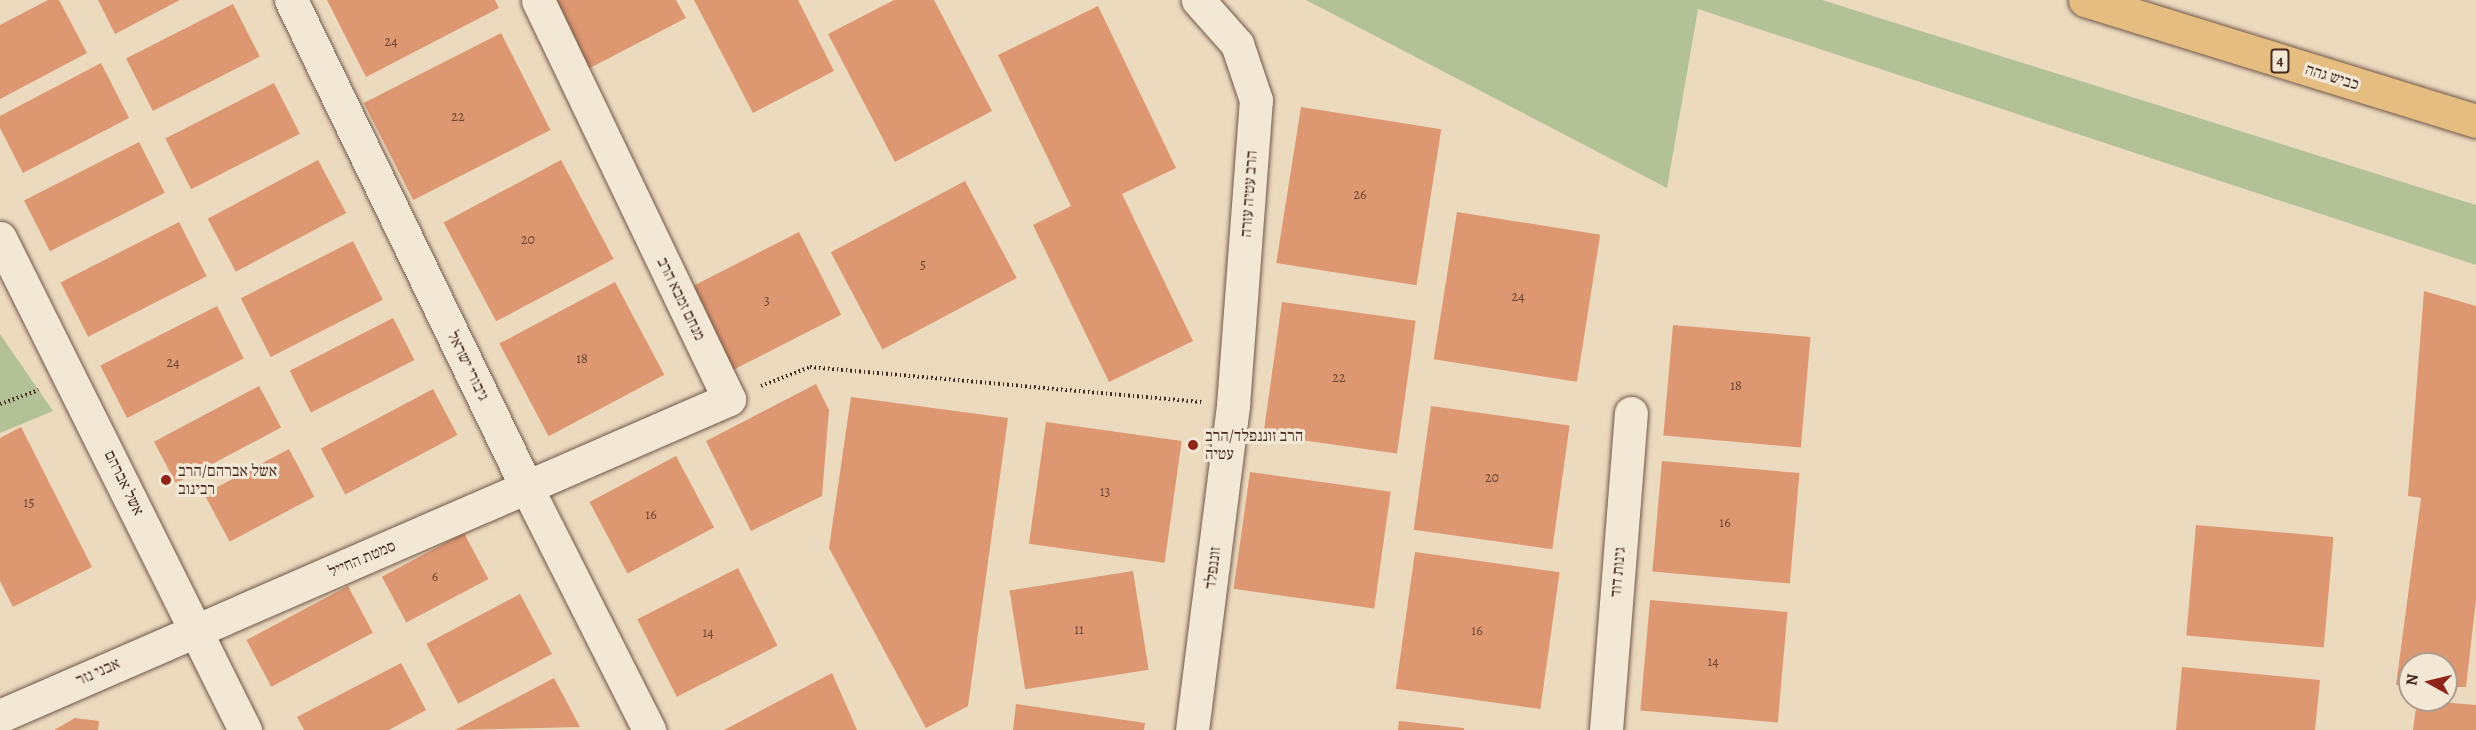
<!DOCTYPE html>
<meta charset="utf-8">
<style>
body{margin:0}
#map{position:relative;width:2476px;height:730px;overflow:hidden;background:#ecdabf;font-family:Alegreya,"Frank Ruhl Libre",serif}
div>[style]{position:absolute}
.green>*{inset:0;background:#b2c196}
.building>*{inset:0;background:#dd9771;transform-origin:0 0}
.path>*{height:4px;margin-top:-2px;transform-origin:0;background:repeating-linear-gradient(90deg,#462b1f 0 1.5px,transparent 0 4.5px)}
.roads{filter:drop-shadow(0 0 2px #705747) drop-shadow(0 0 2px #705747)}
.minor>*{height:33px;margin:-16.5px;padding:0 16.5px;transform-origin:16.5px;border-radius:16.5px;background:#f3e7d5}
.highway>*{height:33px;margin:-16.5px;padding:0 16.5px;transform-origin:16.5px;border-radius:16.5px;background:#e6bd80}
.dots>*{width:16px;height:16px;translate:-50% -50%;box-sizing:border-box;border:3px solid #f3e7d5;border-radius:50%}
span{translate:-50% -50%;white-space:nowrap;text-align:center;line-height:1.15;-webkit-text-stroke:6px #f3e7d5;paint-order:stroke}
.number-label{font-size:14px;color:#6c4634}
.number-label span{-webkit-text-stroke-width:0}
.shield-label span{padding:2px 4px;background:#f3e7d5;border:2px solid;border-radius:4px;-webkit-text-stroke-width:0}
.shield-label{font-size:15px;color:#462b1f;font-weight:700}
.street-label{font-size:16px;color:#462b1f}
.poi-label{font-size:16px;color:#462b1f}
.left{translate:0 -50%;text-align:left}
.north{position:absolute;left:2398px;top:652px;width:60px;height:60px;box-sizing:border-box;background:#f3e7d5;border:2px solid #ae9c8c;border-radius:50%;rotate:278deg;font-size:16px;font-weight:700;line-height:24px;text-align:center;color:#462b1f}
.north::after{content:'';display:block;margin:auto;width:21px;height:27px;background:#8f2418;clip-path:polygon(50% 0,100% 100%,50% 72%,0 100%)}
</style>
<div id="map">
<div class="green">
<i style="clip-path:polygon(1306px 0,1822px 0,2476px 205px,2476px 265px,1698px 9px,1667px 188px)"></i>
<i style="clip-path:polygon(0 334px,53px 411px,0 433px)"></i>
</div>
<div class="building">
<i style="clip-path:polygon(48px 0,59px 0,87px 53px,0 99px,0 25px)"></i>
<i style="clip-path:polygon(98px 0,180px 0,115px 34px)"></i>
<i style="clip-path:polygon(327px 0,495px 0,499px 8px,366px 77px)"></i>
<i style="clip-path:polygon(552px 0,676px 0,686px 18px,588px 69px)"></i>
<i style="clip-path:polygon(694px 0,798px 0,834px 71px,753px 113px)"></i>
<i style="clip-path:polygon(894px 0,934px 0,992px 111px,895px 162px,828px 34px)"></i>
<i style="left:233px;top:4px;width:59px;height:120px;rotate:63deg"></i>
<i style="clip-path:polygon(1098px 6px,1176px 168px,1122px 194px,1193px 341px,1109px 382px,1033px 225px,1071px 206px,998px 55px)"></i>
<i style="left:501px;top:33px;width:109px;height:154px;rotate:63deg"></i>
<i style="clip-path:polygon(101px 63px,129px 118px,23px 173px,0 128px,0 116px)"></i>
<i style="left:274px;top:83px;width:57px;height:122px;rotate:63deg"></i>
<i style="left:1301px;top:107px;width:142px;height:158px;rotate:9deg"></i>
<i style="left:139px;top:142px;width:57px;height:129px;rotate:63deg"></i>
<i style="left:318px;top:160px;width:60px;height:125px;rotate:62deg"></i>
<i style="left:561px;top:160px;width:112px;height:133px;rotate:62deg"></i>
<i style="left:965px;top:181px;width:110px;height:152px;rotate:62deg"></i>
<i style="left:1457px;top:212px;width:145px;height:149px;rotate:9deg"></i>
<i style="left:179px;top:222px;width:61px;height:133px;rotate:63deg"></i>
<i style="left:799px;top:232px;width:93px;height:121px;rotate:63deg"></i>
<i style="left:353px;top:241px;width:66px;height:126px;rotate:63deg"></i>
<i style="left:615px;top:282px;width:105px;height:131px;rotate:62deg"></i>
<i style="clip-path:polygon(2424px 291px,2476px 306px,2476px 600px,2466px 687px,2446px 687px,2446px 664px,2410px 664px,2410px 686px,2396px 685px,2421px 498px,2408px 496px)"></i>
<i style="left:1282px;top:302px;width:135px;height:134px;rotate:8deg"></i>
<i style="left:217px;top:306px;width:59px;height:131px;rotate:63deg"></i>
<i style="left:393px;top:318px;width:47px;height:116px;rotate:63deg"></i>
<i style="left:1673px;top:325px;width:138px;height:111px;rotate:5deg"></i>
<i style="clip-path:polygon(816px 384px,829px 410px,822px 496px,751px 531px,706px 441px)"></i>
<i style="left:259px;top:386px;width:47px;height:119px;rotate:62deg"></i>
<i style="left:433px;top:389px;width:52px;height:127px;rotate:62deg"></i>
<i style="clip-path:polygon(851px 397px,1008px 418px,968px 706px,926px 728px,829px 548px)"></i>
<i style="left:1431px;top:406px;width:140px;height:125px;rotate:8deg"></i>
<i style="left:1046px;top:422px;width:137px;height:123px;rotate:8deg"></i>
<i style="clip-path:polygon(21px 427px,92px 567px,13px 607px,0 581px,0 438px)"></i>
<i style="left:289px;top:449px;width:54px;height:96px;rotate:62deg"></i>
<i style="left:676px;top:456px;width:81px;height:98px;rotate:62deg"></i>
<i style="left:1662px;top:461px;width:138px;height:111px;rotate:5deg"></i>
<i style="left:1250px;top:472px;width:142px;height:118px;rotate:8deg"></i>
<i style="left:2196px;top:525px;width:138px;height:111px;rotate:5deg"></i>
<i style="left:464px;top:533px;width:52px;height:93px;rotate:62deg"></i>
<i style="left:1415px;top:552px;width:146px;height:138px;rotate:8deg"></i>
<i style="left:738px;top:568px;width:87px;height:113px;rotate:63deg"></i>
<i style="left:1133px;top:571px;width:100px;height:125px;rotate:81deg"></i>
<i style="left:348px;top:586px;width:53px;height:115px;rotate:62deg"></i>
<i style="left:520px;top:594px;width:68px;height:106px;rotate:62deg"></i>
<i style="left:1650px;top:600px;width:138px;height:111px;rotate:5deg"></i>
<i style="clip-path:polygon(401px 663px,426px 710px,389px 730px,304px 730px,297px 717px)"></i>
<i style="clip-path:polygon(2182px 667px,2320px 680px,2315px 730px,2176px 730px)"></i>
<i style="clip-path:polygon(832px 673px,857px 730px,724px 730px)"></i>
<i style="clip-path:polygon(554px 678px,580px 727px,455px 730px)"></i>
<i style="clip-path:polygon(2417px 700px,2476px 705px,2476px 730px,2413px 730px)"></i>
<i style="clip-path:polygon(1016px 704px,1145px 723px,1144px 730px,1013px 730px)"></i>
<i style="clip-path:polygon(75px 718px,99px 721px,98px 730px,54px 730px)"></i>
<i style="clip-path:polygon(1399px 721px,1464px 728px,1464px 730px,1398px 730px)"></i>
</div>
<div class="path">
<i style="left:761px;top:386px;width:53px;rotate:-21.2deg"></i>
<i style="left:810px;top:367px;width:393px;rotate:5.1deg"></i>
<i style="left:0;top:404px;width:41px;rotate:-19.7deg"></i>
</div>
<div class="roads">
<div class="minor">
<i style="left:291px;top:0;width:544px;rotate:64.19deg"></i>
<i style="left:528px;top:490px;width:269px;rotate:63.2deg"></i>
<i style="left:0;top:238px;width:550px;rotate:63.53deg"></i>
<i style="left:0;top:716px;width:795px;rotate:-23.5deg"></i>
<i style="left:729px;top:399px;width:442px;rotate:-115.6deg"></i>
<i style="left:1192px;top:730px;width:328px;rotate:-82.8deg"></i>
<i style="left:1233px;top:405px;width:306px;rotate:-85.7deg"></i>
<i style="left:1256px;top:100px;width:59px;rotate:-108.7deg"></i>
<i style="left:1237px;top:44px;width:59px;rotate:-131.6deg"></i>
<i style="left:1606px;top:730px;width:318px;rotate:-85.5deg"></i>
</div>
<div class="highway">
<i style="left:2085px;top:0;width:409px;rotate:17.2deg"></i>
</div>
</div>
<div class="dots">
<i style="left:1193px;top:445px;background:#8f2418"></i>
<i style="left:166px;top:480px;background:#8f2418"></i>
</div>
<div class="number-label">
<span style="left:391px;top:42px">24</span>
<span style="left:458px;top:117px">22</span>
<span style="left:1360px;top:195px">26</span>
<span style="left:528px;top:240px">20</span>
<span style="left:923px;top:265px">5</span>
<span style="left:1518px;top:297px">24</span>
<span style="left:767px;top:301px">3</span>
<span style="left:582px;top:359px">18</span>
<span style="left:173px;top:363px">24</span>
<span style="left:1339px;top:378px">22</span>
<span style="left:1736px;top:386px">18</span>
<span style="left:1492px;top:478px">20</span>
<span style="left:1105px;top:492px">13</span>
<span style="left:29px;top:503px">15</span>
<span style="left:651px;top:515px">16</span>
<span style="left:1725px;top:523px">16</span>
<span style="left:435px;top:577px">6</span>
<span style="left:1079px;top:630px">11</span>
<span style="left:1477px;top:631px">16</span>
<span style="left:708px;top:633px">14</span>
<span style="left:1713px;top:662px">14</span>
</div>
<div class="shield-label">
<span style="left:2280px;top:61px">4</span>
</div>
<div class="street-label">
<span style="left:2332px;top:77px;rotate:17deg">כביש גהה</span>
<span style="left:1249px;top:194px;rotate:-86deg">הרב עטיה עזרה</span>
<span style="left:681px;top:299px;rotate:64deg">מנחם זמבא הרב</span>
<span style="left:468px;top:366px;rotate:64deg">גיבורי ישראל</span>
<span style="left:124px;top:483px;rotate:64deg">אשל אברהם</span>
<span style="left:362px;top:559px;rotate:-23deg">סמטת החייל</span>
<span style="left:1213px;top:568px;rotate:-83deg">זוננפלד</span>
<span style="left:1618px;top:572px;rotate:-85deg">גינות דוד</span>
<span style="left:98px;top:672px;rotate:-24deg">אבני נזר</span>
</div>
<div class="poi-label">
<span class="left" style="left:1205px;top:445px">הרב זוננפלד/הרב<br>עטיה</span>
<span class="left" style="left:178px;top:480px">אשל אברהם/הרב<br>רבינוב</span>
</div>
<div class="north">N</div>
</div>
